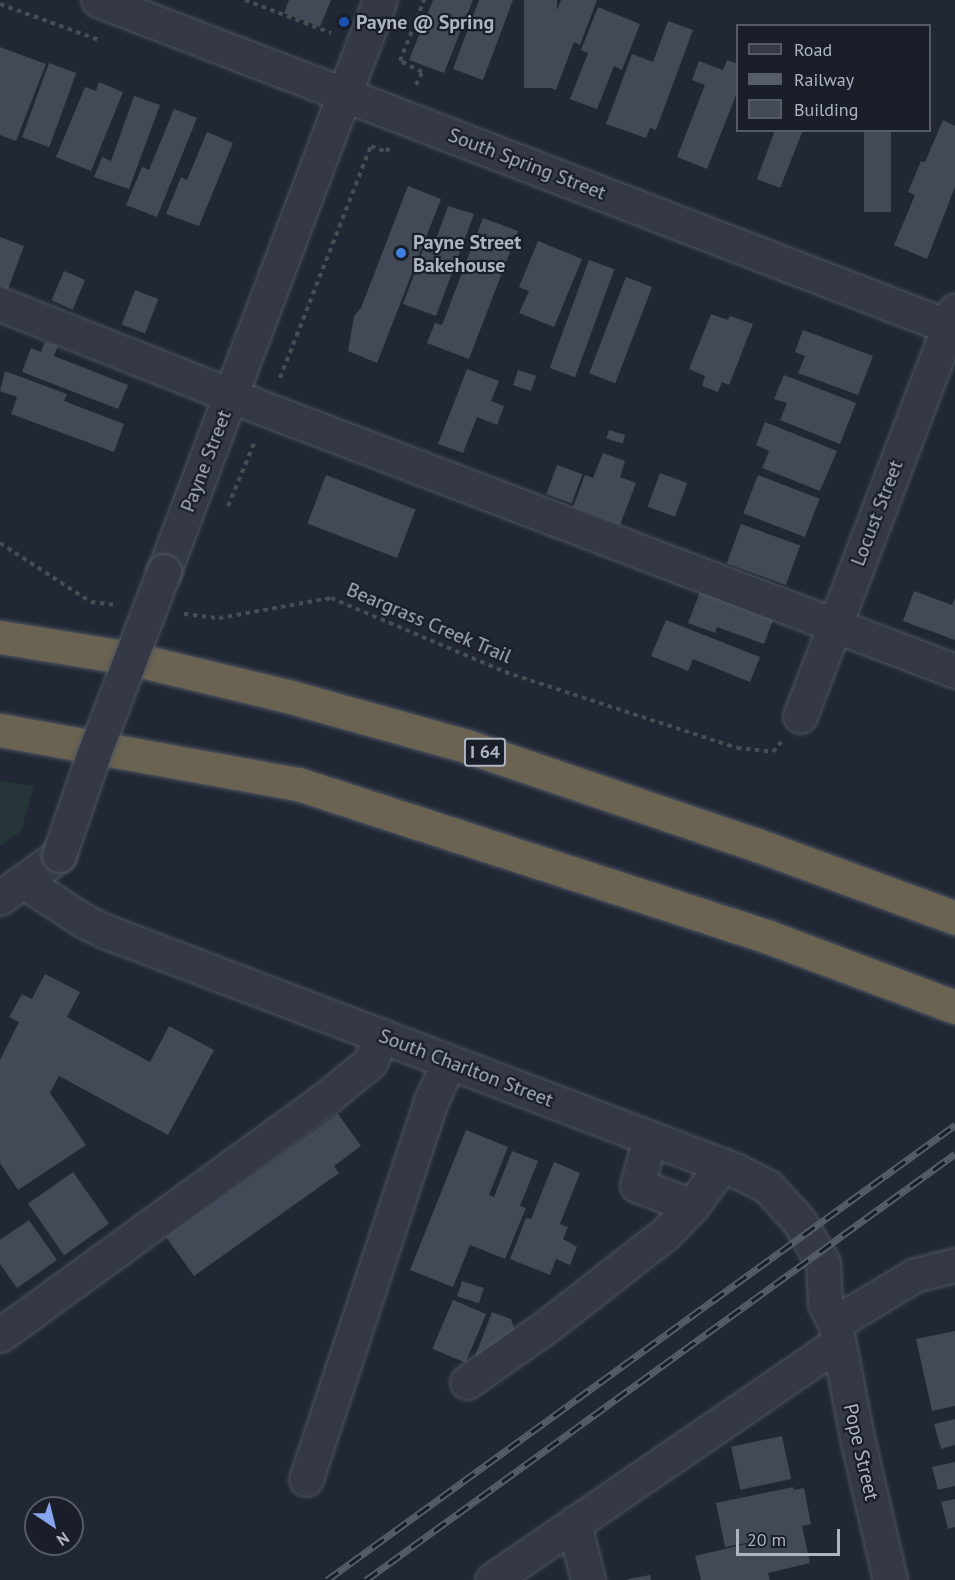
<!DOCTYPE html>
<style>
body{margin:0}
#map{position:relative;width:955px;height:1580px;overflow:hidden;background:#212734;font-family:"PT Sans",sans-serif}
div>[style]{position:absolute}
.green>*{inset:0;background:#253538}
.building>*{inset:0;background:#424a58;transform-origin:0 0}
.path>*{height:4px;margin-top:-2px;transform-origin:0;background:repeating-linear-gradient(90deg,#425054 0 4.5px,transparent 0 9px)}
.roads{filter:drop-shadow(0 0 2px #4e5460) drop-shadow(0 0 2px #4e5460)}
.minor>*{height:33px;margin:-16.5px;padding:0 16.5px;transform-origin:16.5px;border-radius:16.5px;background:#343945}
.highway>*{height:33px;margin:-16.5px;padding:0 16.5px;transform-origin:16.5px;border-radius:16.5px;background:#6a6351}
.rail>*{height:7px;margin-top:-3.5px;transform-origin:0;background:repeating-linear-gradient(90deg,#191e29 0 14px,#565d6b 0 28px);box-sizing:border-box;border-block:2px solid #565d6b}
.bridges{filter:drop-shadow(0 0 2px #4e5460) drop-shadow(0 0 2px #4e5460)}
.minor-bridge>*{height:33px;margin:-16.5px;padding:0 16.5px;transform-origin:16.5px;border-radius:16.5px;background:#343945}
.dots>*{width:16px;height:16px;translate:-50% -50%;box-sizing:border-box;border:3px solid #191e29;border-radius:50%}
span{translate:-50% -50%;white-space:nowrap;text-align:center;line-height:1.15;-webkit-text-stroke:4.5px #191e29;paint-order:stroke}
.shield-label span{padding:2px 4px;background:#191e29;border:2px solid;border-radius:4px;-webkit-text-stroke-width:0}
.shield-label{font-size:18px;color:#aeb4c2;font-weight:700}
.poi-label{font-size:20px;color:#aeb4c2;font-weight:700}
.left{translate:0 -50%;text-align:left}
.street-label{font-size:20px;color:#aeb4c2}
.legend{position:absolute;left:736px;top:24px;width:195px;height:108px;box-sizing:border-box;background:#191e29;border:2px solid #555a66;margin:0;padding:8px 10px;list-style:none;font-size:18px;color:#aeb4c2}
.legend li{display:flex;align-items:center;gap:12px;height:30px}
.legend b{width:30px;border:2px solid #555a66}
.north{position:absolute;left:24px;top:1496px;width:60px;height:60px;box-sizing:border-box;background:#191e29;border:2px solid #555a66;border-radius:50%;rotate:145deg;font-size:16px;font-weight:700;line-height:24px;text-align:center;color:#aeb4c2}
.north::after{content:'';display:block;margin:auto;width:21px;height:27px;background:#86a5ee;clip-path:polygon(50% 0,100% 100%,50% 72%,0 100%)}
.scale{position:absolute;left:736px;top:1529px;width:104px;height:27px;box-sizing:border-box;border:3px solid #aeb4c2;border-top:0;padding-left:8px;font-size:18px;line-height:21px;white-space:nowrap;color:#aeb4c2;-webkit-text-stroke:4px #191e29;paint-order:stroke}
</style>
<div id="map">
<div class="green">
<i style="clip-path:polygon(0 781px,34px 786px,21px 831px,0 846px)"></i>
</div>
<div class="building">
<i style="clip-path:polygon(289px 0,331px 0,320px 27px,284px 13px)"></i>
<i style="clip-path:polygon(433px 0,473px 0,444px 73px,409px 60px)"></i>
<i style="clip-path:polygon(479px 0,513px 0,483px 80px,453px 69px)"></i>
<i style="left:524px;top:0;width:33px;height:88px"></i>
<i style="clip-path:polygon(561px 0,597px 0,580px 45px,574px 42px,556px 90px,530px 80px)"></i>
<i style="clip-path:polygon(598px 7px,640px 24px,622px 70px,614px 66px,597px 109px,570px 99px,588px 53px,581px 50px)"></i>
<i style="clip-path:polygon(668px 21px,693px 30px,656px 130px,650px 128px,646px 138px,606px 124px,632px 54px,653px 62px)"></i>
<i style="clip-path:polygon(0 47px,46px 64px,16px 141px,0 135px)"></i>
<i style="clip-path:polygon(727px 60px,738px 64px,738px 90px,707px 169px,677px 157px,705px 85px,692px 80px,699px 61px,723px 70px)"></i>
<i style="left:49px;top:63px;width:29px;height:79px;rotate:20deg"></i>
<i style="clip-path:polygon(99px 82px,123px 92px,91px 171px,56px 157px,85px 87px,96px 91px)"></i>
<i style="clip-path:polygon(134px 96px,160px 105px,129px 189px,94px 177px,102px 157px,111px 161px)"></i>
<i style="clip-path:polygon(174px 109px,197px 118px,157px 217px,126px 205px,142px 167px,149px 170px)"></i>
<i style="clip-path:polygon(943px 120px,955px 126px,955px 187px,927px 259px,894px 245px,915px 195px,908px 192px,921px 161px,925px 162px)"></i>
<i style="clip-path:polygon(775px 130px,803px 130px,780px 188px,757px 179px)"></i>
<i style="left:864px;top:130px;width:27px;height:82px"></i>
<i style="clip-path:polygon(207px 132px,233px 143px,199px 226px,166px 214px,181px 177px,187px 180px)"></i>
<i style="clip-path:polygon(408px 186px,441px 199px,377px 363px,348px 351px,354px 316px,361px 308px)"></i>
<i style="clip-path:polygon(448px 206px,474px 214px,436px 316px,403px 304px,423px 250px,431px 253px)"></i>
<i style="clip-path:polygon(483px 218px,518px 231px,469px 359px,427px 343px,435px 323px,442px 325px)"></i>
<i style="clip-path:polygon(0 237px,24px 246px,8px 289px,0 286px)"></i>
<i style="clip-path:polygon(538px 241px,582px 259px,554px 327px,519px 313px,529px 291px,519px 287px)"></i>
<i style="left:589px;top:260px;width:27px;height:115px;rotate:20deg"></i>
<i style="left:64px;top:271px;width:23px;height:32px;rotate:23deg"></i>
<i style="left:626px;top:277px;width:28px;height:103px;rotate:21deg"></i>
<i style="left:135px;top:290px;width:25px;height:37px;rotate:21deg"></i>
<i style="clip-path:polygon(711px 314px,728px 320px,730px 316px,753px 324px,729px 385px,722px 382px,718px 392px,702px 386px,705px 376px,689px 369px)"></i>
<i style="clip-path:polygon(803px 330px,873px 356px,858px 395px,798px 373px,805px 356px,795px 352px)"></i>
<i style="clip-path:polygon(45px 342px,58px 346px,54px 356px,128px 385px,118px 409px,22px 372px,31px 348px,41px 352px)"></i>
<i style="clip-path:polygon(467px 369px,499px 381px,491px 401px,504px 406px,497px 425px,477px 417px,463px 453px,438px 444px)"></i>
<i style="left:518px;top:370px;width:19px;height:16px;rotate:18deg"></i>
<i style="clip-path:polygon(5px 371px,67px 394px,64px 401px,124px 424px,114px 452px,11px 414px,17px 397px,0 391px)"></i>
<i style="clip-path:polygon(784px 375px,856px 403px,840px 444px,780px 420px,787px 403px,774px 399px)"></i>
<i style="clip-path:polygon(765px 422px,837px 451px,820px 491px,762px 468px,769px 451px,756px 445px)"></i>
<i style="left:609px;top:430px;width:17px;height:9px;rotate:17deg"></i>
<i style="clip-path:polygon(603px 453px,625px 461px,620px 477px,636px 483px,620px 525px,573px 507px,585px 475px,593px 478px)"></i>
<i style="left:557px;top:465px;width:27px;height:31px;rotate:20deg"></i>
<i style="left:660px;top:473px;width:29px;height:36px;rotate:20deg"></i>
<i style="left:326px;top:475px;width:96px;height:52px;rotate:21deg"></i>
<i style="left:758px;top:475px;width:66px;height:41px;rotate:21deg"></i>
<i style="left:741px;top:524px;width:63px;height:42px;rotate:20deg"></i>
<i style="clip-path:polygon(914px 591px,952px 605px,955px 598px,955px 640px,903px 621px)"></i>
<i style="clip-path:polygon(700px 592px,773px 620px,764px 644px,717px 627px,715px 633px,688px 623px)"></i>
<i style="clip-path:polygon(666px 620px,760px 657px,750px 682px,693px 659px,688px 671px,651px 656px)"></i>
<i style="clip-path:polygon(45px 974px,80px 992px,67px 1017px,150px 1062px,169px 1026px,214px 1050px,168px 1135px,59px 1076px,50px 1093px,86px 1145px,18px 1190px,0 1163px,0 1060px,19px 1022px,9px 1017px,22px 994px,32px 999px)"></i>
<i style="clip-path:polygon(338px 1114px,361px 1146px,334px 1166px,339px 1173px,194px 1276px,166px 1237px)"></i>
<i style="clip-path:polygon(466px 1130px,508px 1147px,489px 1195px,494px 1197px,512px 1151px,538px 1161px,520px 1206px,526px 1208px,505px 1259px,470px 1245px,453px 1287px,410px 1270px)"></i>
<i style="clip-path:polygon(554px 1162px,580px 1173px,560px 1224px,568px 1227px,563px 1239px,577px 1247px,570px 1265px,556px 1259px,550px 1275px,510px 1259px,526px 1218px,531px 1219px)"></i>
<i style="left:73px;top:1172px;width:63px;height:55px;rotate:55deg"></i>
<i style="clip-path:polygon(29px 1220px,57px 1260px,17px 1288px,0 1264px,0 1240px)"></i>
<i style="left:462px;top:1281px;width:23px;height:16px;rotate:18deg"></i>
<i style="left:453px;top:1300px;width:36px;height:53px;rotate:23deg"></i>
<i style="clip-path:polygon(492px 1312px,511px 1319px,516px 1333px,474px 1359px)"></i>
<i style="clip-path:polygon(955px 1331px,955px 1406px,932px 1411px,916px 1339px)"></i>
<i style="clip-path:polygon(955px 1419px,955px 1445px,941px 1449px,934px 1424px)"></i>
<i style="left:782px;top:1436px;width:44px;height:52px;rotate:78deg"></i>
<i style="clip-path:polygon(955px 1462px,955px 1486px,938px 1490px,932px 1467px)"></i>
<i style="clip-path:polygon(793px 1487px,794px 1490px,804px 1488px,811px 1524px,802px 1526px,810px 1563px,768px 1573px,770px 1580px,701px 1580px,695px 1556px,772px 1538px,725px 1547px,716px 1503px)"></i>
<i style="clip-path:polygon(955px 1499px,955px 1527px,948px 1529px,941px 1502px)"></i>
<i style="clip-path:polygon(650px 1575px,651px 1580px,628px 1580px,628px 1579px)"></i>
</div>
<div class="path">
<i style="left:245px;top:0;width:92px;rotate:21deg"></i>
<i style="left:0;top:4px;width:105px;rotate:20deg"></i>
<i style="left:416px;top:85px;width:14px;rotate:-65deg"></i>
<i style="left:422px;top:72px;width:25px;rotate:-153deg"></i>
<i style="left:400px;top:61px;width:66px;rotate:-68.5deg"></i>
<i style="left:280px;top:378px;width:249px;rotate:-68.6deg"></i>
<i style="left:371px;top:146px;width:17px;rotate:21deg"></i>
<i style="left:387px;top:152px;width:5px;rotate:-68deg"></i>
<i style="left:228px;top:506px;width:70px;rotate:-67.4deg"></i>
<i style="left:0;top:543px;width:108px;rotate:33deg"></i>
<i style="left:91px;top:602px;width:23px;rotate:7deg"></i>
<i style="left:184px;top:614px;width:35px;rotate:7deg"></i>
<i style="left:219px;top:618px;width:114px;rotate:-10.1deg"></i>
<i style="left:331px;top:598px;width:189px;rotate:23deg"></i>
<i style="left:505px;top:672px;width:244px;rotate:18.1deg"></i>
<i style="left:737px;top:748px;width:36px;rotate:6deg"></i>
<i style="left:773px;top:752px;width:13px;rotate:-51deg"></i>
</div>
<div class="roads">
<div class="minor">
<i style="left:98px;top:0;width:918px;rotate:21deg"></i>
<i style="left:0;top:304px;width:288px;rotate:21.6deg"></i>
<i style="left:268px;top:410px;width:735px;rotate:20.8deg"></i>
<i style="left:164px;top:571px;width:610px;rotate:-69.28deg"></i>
<i style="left:800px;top:716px;width:434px;rotate:-69.1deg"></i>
<i style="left:23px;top:881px;width:73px;rotate:33.3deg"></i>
<i style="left:84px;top:921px;width:25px;rotate:26deg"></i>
<i style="left:107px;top:932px;width:674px;rotate:20.77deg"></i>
<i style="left:737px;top:1171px;width:35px;rotate:27deg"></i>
<i style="left:768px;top:1187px;width:46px;rotate:47.6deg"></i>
<i style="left:799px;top:1221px;width:48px;rotate:60.3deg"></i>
<i style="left:823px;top:1263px;width:41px;rotate:87.2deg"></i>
<i style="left:825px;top:1304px;width:21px;rotate:62deg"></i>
<i style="left:835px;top:1323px;width:121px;rotate:79.1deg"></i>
<i style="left:858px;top:1442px;width:142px;rotate:76.9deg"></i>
<i style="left:0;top:898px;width:73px;rotate:-36.1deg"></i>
<i style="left:650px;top:1138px;width:49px;rotate:105.5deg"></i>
<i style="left:637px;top:1185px;width:59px;rotate:20.9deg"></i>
<i style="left:835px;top:1323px;width:93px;rotate:-31deg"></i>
<i style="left:915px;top:1275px;width:41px;rotate:-14deg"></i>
<i style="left:0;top:1335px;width:400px;rotate:-36deg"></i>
<i style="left:324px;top:1100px;width:60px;rotate:-39.6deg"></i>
<i style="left:370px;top:1062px;width:29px;rotate:-65deg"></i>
<i style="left:467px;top:1382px;width:98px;rotate:-35deg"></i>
<i style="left:547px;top:1326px;width:151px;rotate:-38deg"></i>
<i style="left:666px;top:1233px;width:37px;rotate:-46deg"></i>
<i style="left:692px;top:1206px;width:51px;rotate:-53.8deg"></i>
<i style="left:306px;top:1479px;width:396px;rotate:-71.7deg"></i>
<i style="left:430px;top:1103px;width:45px;rotate:-65.1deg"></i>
<i style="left:574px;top:1523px;width:59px;rotate:76.2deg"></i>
<i style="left:492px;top:1580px;width:419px;rotate:-34.4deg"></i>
</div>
<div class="highway">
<i style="left:0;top:637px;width:131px;rotate:9.2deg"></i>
<i style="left:129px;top:658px;width:167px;rotate:13.5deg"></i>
<i style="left:291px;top:697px;width:182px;rotate:15.6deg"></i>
<i style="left:466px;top:746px;width:307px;rotate:18.8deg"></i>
<i style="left:757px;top:845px;width:211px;rotate:20.2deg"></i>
<i style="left:0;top:730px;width:303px;rotate:10.3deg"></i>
<i style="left:298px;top:784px;width:492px;rotate:18deg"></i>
<i style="left:766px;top:936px;width:202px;rotate:20.6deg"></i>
</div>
</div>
<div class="rail">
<i style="left:327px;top:1580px;width:776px;rotate:-35.92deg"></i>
<i style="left:366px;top:1580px;width:727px;rotate:-35.88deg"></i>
</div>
<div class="bridges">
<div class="minor-bridge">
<i style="left:59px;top:855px;width:105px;rotate:-71deg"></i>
<i style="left:93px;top:756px;width:198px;rotate:-69deg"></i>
</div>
</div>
<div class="dots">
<i style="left:344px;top:22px;background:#1a4fb4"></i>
<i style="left:401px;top:253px;background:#3f7fe0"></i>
</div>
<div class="shield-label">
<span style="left:485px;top:752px">I 64</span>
</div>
<div class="poi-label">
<span class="left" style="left:356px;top:22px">Payne @ Spring</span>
<span class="left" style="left:413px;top:254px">Payne Street<br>Bakehouse</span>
</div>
<div class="street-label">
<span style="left:527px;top:164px;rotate:21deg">South Spring Street</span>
<span style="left:206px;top:461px;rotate:-69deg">Payne Street</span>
<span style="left:877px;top:513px;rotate:-69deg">Locust Street</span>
<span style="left:429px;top:623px;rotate:23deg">Beargrass Creek Trail</span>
<span style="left:466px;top:1068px;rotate:21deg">South Charlton Street</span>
<span style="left:861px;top:1452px;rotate:77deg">Pope Street</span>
</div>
<ul class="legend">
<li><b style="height:8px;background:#343945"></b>Road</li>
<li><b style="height:8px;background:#565d6b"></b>Railway</li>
<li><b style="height:16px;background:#424a58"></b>Building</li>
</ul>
<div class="north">N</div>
<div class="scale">20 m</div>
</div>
